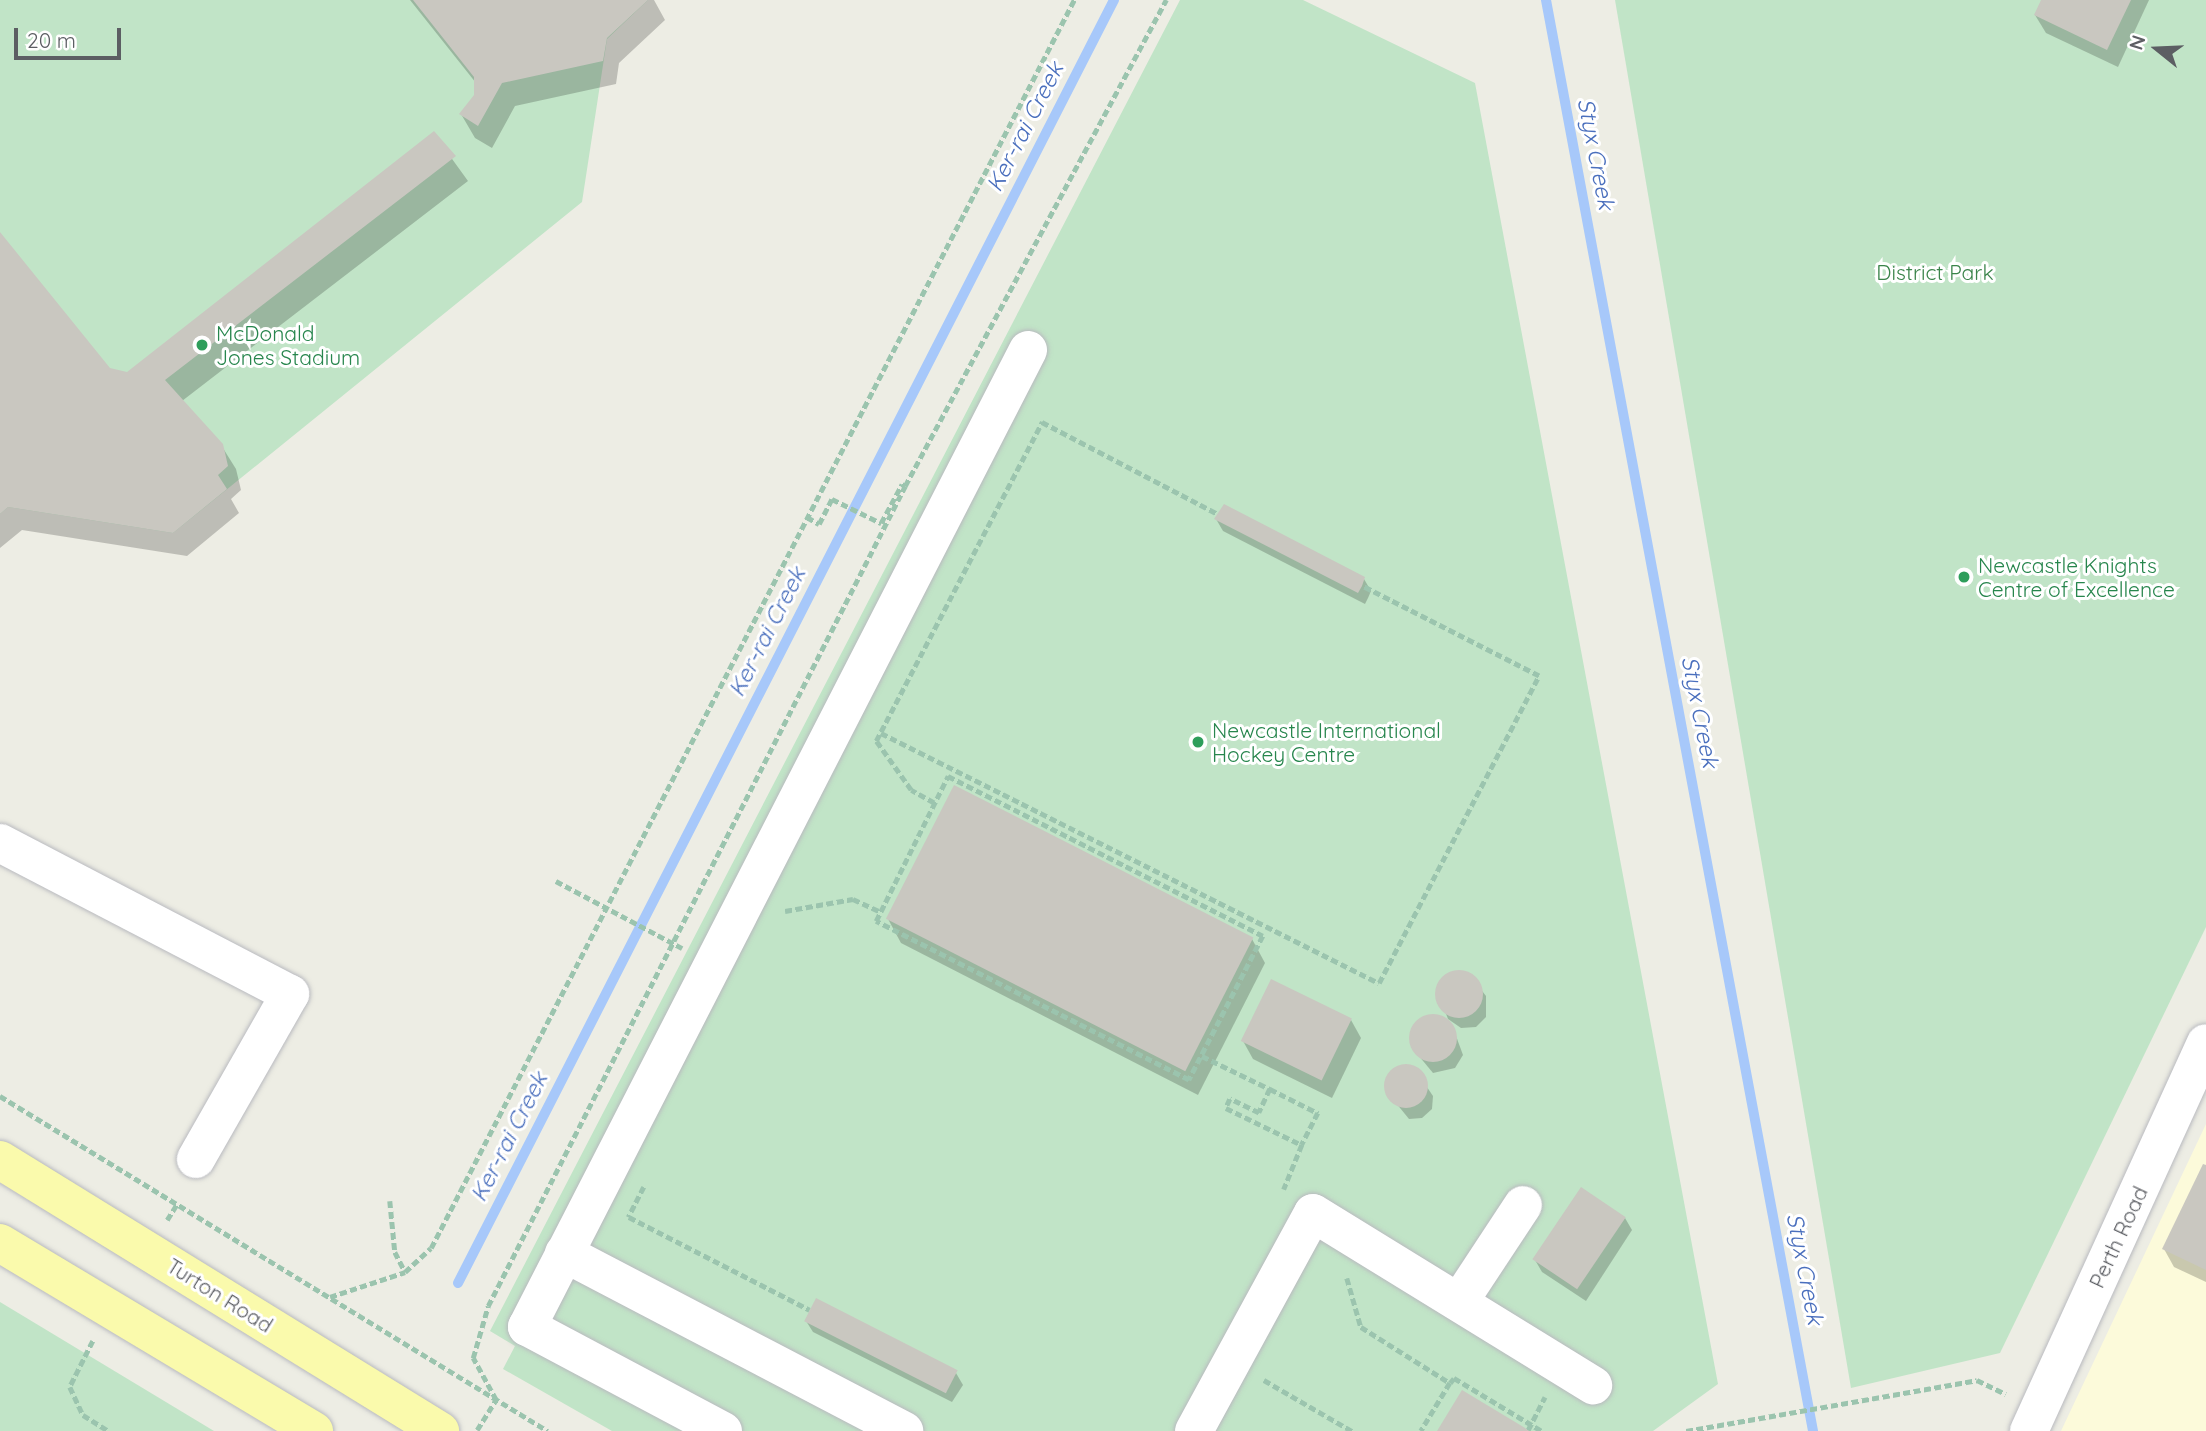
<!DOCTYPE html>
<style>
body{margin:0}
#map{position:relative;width:2206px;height:1431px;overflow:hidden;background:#edede4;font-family:Quicksand,sans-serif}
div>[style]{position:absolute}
.commercial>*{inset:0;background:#fcfada}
.green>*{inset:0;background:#c1e4c7}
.shadow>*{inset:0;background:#0003}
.stream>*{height:10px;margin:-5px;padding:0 5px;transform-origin:5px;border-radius:5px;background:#a7c8fa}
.building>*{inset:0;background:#c9c7c0;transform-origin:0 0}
.round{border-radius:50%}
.path>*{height:4.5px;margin-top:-2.25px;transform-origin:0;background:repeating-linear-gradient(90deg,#9bc4ae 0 7px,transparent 0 10.5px)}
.roads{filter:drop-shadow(0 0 2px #b9babf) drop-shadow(0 0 2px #b9babf)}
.minor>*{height:38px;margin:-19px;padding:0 19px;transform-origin:19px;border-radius:19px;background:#fff}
.major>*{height:38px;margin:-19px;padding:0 19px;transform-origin:19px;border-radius:19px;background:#fafaac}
.dots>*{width:19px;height:19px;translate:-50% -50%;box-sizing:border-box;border:4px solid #fff;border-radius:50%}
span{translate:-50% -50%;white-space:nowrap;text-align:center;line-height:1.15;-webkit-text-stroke:6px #fff;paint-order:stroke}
.park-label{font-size:21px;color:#3a844a}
.leisure-label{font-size:21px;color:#27864d}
.left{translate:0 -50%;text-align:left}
.street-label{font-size:21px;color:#5c5e63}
.water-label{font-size:23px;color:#4a6fbd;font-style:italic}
.north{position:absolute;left:2122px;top:14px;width:70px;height:70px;-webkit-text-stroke:5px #fff;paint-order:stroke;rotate:288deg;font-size:19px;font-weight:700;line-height:28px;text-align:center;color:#5c5e63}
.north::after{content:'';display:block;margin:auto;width:24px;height:32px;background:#5c5e63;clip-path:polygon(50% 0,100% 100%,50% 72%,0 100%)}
.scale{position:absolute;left:14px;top:28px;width:107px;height:32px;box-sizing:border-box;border:4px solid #5c5e63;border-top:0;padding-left:9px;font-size:21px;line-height:24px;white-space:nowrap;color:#5c5e63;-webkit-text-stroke:5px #fff;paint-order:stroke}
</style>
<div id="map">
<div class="commercial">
<i style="clip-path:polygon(2206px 1124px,2206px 1431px,2061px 1431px)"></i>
</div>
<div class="green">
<i style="clip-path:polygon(0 0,648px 0,607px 39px,582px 202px,173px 533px,8px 507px,0 514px)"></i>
<i style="clip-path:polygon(1180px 0,1303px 0,1475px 83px,1718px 1384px,1653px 1431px,612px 1431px,503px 1369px,515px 1346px,490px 1331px)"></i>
<i style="clip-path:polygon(1615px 0,2206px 0,2206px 927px,2000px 1353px,1851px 1388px)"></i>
<i style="clip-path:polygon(0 1302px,214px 1431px,0 1431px)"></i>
</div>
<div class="shadow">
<i style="clip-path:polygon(410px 0,654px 0,665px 20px,619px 63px,616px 84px,515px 106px,492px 148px,475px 138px,461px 114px,476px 95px,476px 83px)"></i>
<i style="clip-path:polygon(2043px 0,2149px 0,2118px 67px,2046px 33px,2035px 15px)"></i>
<i style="clip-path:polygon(434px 134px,468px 181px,182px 401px,221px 445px,236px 469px,241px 490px,231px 499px,239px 513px,187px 556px,22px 530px,0 548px,0 235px,109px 370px,127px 374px)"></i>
<i style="clip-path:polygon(1216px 519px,1364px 579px,1371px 591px,1368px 598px,1365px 604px,1223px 531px)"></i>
<i style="clip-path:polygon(888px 919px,1252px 939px,1265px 963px,1198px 1095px,901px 943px)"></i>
<i style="clip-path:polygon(1469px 974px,1486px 996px,1486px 1017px,1476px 1027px,1461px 1028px,1448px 1019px,1438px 992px,1448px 975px)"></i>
<i style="clip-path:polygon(1430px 1017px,1449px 1023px,1456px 1036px,1463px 1055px,1455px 1068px,1433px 1073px,1414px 1050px,1412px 1035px,1418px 1023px)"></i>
<i style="clip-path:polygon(1351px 1020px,1361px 1038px,1332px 1098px,1253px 1059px,1243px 1041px)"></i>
<i style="clip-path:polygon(1402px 1066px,1414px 1068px,1433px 1096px,1432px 1109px,1422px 1118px,1409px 1119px,1387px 1092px,1388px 1079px)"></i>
<i style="clip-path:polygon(2206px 1167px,2206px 1282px,2174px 1267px,2164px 1249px)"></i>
<i style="clip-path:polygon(1625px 1218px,1632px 1230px,1586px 1301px,1542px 1272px,1535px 1260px)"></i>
<i style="clip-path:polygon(806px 1321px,956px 1373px,963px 1385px,952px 1402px,813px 1332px)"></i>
</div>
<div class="stream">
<i style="left:1546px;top:0;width:1456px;rotate:79.43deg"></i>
<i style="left:458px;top:1283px;width:1441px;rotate:-62.92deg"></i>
</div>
<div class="building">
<i style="clip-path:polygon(413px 0,648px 0,607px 38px,603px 61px,502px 83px,478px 126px,459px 114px,474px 95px,474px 77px)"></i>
<i style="clip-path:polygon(2041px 0,2131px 0,2107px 50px,2034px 15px)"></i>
<i style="clip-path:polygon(434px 131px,456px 156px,165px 380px,223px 444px,228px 466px,218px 475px,227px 489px,173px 533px,8px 507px,0 514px,0 232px,110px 368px,127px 372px)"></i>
<i style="clip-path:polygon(1224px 504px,1365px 577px,1362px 586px,1358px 593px,1214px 519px)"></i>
<i style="left:954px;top:785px;width:336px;height:150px;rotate:27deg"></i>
<i class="round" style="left:1435px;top:970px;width:48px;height:48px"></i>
<i style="left:1271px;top:979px;width:90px;height:69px;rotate:26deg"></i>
<i class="round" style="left:1409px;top:1014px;width:48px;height:48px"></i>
<i class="round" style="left:1384px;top:1064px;width:44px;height:44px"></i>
<i style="clip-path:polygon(2203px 1164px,2206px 1165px,2206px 1270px,2162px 1249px)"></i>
<i style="left:1581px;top:1187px;width:54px;height:87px;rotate:34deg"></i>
<i style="left:816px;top:1298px;width:159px;height:26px;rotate:27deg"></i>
<i style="clip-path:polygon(1462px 1390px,1530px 1431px,1437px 1431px)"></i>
</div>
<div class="path">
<i style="left:807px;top:517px;width:14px;rotate:30deg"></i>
<i style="left:819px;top:524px;width:28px;rotate:-63deg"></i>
<i style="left:832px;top:499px;width:55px;rotate:26.1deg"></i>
<i style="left:881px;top:523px;width:44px;rotate:-61.7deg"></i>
<i style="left:902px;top:484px;width:4px;rotate:34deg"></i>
<i style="left:881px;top:733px;width:557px;rotate:26.66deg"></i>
<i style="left:1379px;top:983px;width:346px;rotate:-62.5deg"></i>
<i style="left:1539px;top:676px;width:199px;rotate:-153deg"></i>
<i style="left:948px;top:776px;width:353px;rotate:26.9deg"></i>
<i style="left:1263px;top:936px;width:162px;rotate:117.2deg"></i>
<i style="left:1189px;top:1080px;width:351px;rotate:-153.1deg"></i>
<i style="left:876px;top:921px;width:162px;rotate:-63.6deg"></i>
<i style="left:934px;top:803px;width:26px;rotate:-151deg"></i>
<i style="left:911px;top:790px;width:60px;rotate:-125.5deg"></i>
<i style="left:876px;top:741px;width:360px;rotate:-62.5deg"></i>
<i style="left:1042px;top:422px;width:199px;rotate:27.6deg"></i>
<i style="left:556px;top:881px;width:143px;rotate:28deg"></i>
<i style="left:785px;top:911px;width:69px;rotate:-10deg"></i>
<i style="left:853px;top:899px;width:31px;rotate:25deg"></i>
<i style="left:1202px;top:1056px;width:76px;rotate:25.9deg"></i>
<i style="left:1270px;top:1089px;width:26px;rotate:115deg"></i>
<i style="left:1259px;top:1113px;width:32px;rotate:-154deg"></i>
<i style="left:1230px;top:1099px;width:10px;rotate:114deg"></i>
<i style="left:1226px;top:1108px;width:85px;rotate:26deg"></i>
<i style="left:1302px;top:1145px;width:48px;rotate:112.2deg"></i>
<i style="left:1270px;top:1089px;width:54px;rotate:26.6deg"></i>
<i style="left:1318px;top:1113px;width:36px;rotate:117deg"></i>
<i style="left:0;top:1096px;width:642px;rotate:31.44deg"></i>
<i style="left:644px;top:1187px;width:34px;rotate:117deg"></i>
<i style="left:629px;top:1217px;width:203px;rotate:27.2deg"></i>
<i style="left:390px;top:1201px;width:51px;rotate:84.4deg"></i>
<i style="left:395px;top:1252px;width:22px;rotate:63deg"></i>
<i style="left:167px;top:1220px;width:19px;rotate:-58deg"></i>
<i style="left:1347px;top:1278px;width:51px;rotate:74.1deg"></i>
<i style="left:1361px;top:1327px;width:105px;rotate:32.2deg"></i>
<i style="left:1450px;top:1383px;width:56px;rotate:121.1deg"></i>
<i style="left:330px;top:1297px;width:79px;rotate:-18.4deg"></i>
<i style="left:405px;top:1272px;width:35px;rotate:-43deg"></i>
<i style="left:431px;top:1248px;width:1404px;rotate:-62.74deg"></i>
<i style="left:93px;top:1341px;width:51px;rotate:116.6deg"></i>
<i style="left:70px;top:1387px;width:31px;rotate:65deg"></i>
<i style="left:83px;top:1415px;width:31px;rotate:32deg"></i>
<i style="left:1264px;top:1380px;width:102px;rotate:30.1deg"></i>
<i style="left:1450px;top:1383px;width:6px;rotate:-51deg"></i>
<i style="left:1454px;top:1378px;width:103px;rotate:31.1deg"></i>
<i style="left:477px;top:1430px;width:36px;rotate:-58deg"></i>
<i style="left:496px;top:1400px;width:48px;rotate:-118.7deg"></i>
<i style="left:473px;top:1358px;width:54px;rotate:-73.9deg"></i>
<i style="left:488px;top:1306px;width:920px;rotate:-63.04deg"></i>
<i style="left:905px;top:486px;width:552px;rotate:-61.76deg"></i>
<i style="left:1528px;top:1430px;width:37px;rotate:-63deg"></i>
<i style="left:1686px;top:1431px;width:295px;rotate:-9.9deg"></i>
<i style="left:1977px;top:1380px;width:32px;rotate:26deg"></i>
</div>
<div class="roads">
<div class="minor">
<i style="left:0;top:843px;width:327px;rotate:27.5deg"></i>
<i style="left:290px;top:994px;width:190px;rotate:119.7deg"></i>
<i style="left:564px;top:1253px;width:384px;rotate:27.6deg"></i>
<i style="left:1459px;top:1302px;width:116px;rotate:-56.6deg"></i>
<i style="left:723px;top:1431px;width:222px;rotate:-152deg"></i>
<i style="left:527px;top:1327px;width:1098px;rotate:-62.85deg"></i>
<i style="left:1194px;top:1431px;width:248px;rotate:-61.4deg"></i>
<i style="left:1313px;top:1213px;width:329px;rotate:31.6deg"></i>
<i style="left:2029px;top:1431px;width:426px;rotate:-65.5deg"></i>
</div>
<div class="major">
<i style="left:0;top:1160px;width:517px;rotate:31.63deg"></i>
<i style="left:0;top:1243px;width:366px;rotate:30.9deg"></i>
</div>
</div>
<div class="dots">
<i style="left:202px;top:345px;background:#2e9e5b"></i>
<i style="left:1964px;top:577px;background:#2e9e5b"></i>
<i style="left:1198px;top:742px;background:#2e9e5b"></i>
</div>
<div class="park-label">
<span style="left:1935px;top:272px">District Park</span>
</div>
<div class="leisure-label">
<span class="left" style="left:216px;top:345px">McDonald<br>Jones Stadium</span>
<span class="left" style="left:1978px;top:577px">Newcastle Knights<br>Centre of Excellence</span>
<span class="left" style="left:1212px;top:742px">Newcastle International<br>Hockey Centre</span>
</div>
<div class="street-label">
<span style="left:2118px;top:1237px;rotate:-65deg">Perth Road</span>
<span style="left:220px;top:1295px;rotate:32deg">Turton Road</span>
</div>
<div class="water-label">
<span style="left:1025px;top:127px;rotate:-63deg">Ker-rai Creek</span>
<span style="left:1596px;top:154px;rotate:79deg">Styx Creek</span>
<span style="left:767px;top:632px;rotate:-63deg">Ker-rai Creek</span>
<span style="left:1700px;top:712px;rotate:79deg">Styx Creek</span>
<span style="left:509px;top:1137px;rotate:-63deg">Ker-rai Creek</span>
<span style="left:1805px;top:1269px;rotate:79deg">Styx Creek</span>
</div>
<div class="north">N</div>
<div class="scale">20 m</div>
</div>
